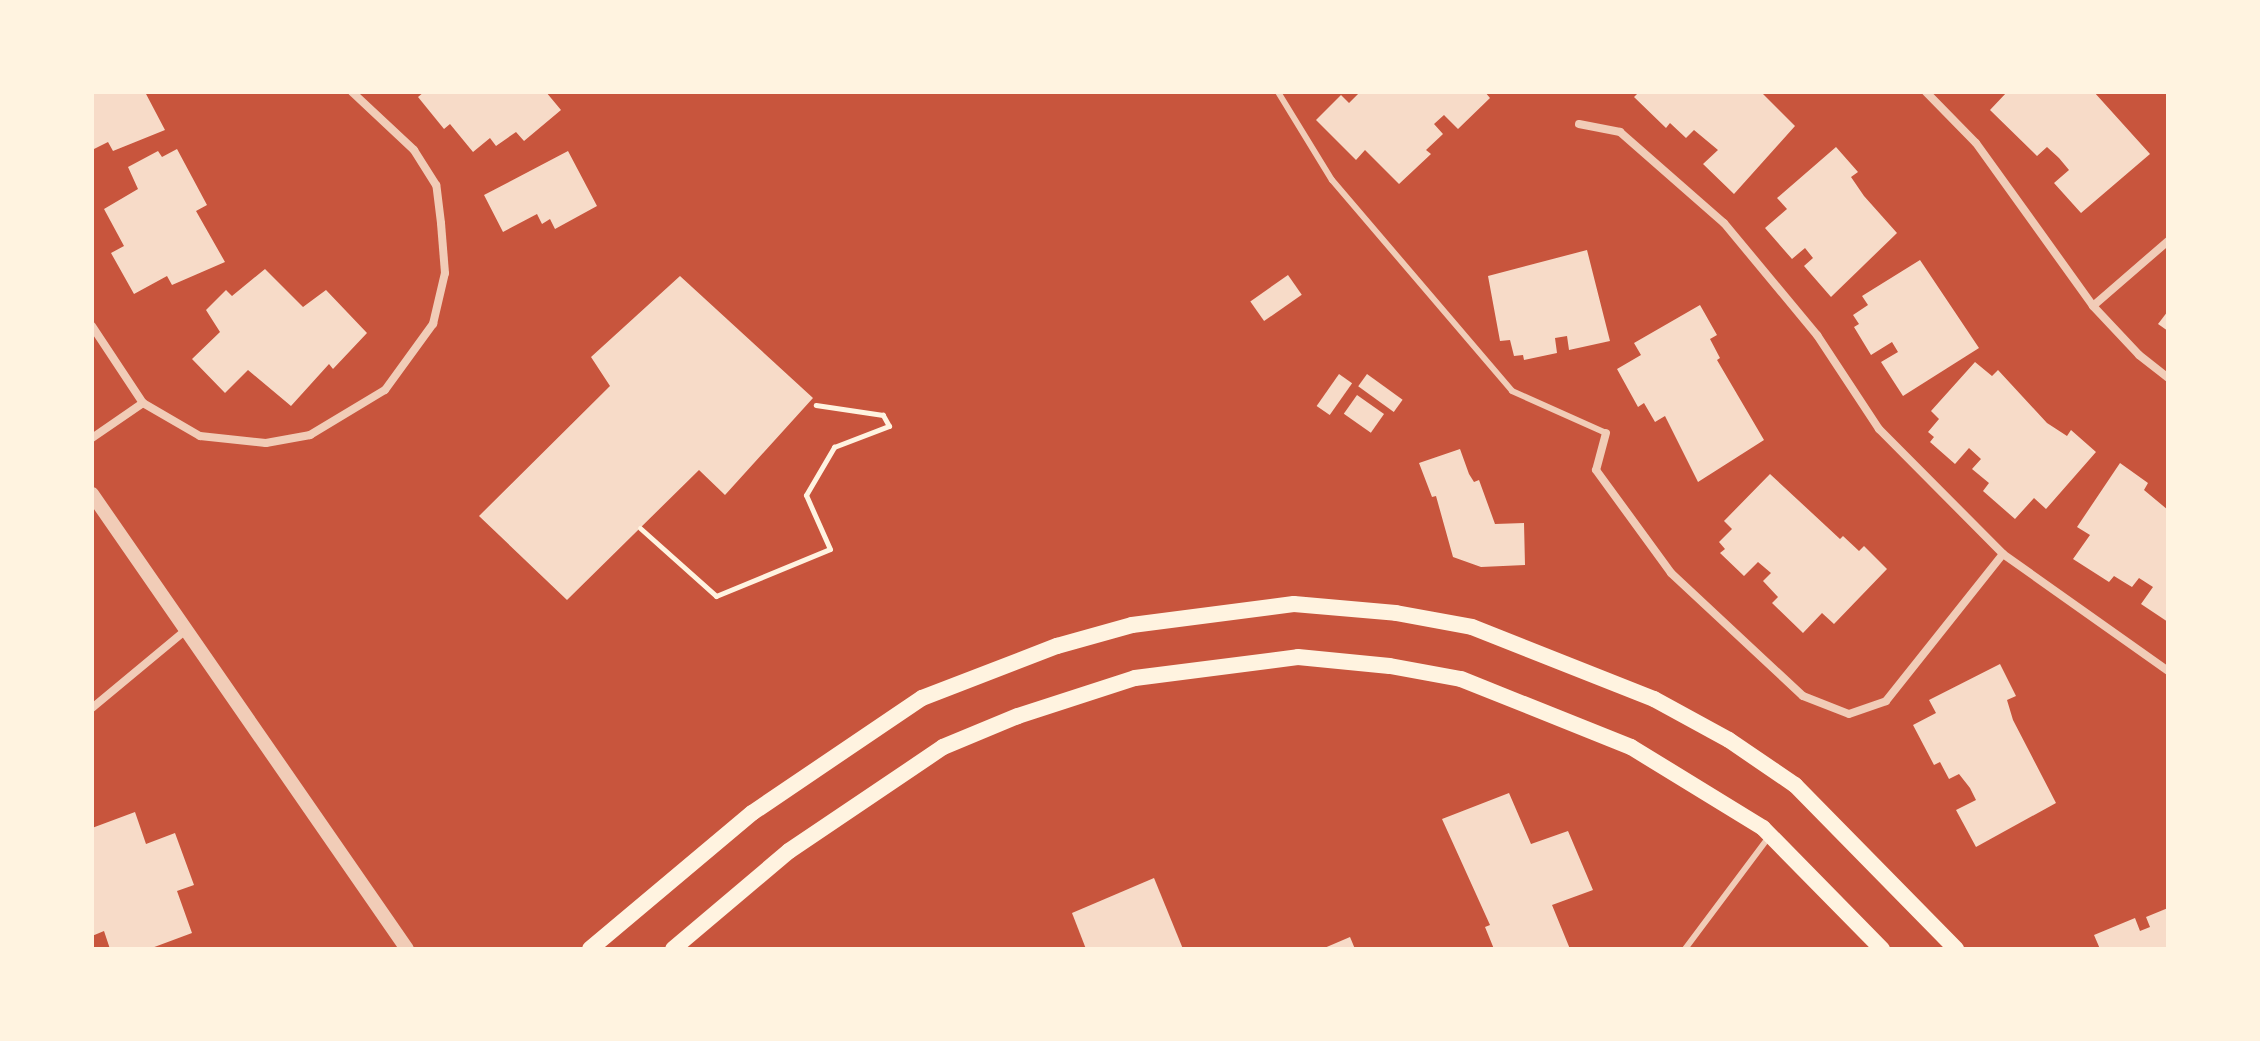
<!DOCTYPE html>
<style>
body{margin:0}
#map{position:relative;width:2260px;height:1041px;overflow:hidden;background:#c8553d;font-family:"Nunito Sans",sans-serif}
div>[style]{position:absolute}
.building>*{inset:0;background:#f7dbc8;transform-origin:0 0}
.path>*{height:5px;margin:-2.5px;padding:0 2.5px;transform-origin:2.5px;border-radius:2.5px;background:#fff3e0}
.service>*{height:6px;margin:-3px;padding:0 3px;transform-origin:3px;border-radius:3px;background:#f1ccb7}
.minor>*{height:8px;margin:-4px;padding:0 4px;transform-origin:4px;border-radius:4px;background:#f1ccb7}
.tertiary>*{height:14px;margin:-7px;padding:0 7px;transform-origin:7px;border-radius:7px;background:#f1ccb7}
.secondary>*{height:16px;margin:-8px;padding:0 8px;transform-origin:8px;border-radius:8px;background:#fff3e0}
span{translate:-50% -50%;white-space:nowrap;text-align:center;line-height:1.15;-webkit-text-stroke:7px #fff3e0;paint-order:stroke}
.frame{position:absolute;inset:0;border:94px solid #fff3e0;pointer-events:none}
</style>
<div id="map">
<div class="building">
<i style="clip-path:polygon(92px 92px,145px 92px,165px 130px,113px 151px,108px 142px,92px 150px)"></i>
<i style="clip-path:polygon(424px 92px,546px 92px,561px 110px,524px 141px,516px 132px,496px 146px,490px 138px,473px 152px,450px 124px,444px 129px,418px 97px)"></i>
<i style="clip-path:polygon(1360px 92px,1485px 92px,1490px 98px,1458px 129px,1444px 115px,1434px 124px,1443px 134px,1426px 150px,1431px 154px,1399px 184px,1365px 150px,1356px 160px,1316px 120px,1341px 95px,1349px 103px)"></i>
<i style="clip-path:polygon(1639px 92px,1761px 92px,1795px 126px,1734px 194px,1703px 164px,1718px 150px,1694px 130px,1686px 138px,1670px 123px,1666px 128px,1634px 97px)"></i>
<i style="clip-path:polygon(2007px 92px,2094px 92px,2150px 154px,2081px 213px,2054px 183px,2069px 170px,2059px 158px,2047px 147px,2037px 156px,1990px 110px)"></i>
<i style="clip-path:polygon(1836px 147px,1858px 172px,1851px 177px,1864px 196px,1897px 233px,1831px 297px,1804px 266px,1813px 258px,1805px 248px,1792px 259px,1765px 228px,1787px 209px,1777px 198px)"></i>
<i style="clip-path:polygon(177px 149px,207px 205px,196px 211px,225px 262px,172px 285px,167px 276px,134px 294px,111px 253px,124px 246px,104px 209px,138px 189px,128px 167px,158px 151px,162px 157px)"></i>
<i style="clip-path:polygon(568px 151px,597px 206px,555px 229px,550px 219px,542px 224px,537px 214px,503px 232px,484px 195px)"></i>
<i style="clip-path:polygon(1587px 250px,1610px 341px,1569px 350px,1567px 336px,1555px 338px,1557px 353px,1524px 360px,1523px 355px,1514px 356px,1510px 340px,1500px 341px,1488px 276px)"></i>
<i style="clip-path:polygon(1920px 260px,1979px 348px,1903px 396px,1881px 362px,1898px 352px,1892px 342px,1871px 355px,1854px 327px,1859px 324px,1853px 315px,1868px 305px,1862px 296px)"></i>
<i style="clip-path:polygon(265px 269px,303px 307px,326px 290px,367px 333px,333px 369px,329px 364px,291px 406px,248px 370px,225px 393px,192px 359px,220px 332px,206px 310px,226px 290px,232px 296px)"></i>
<i style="left:1288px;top:275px;width:24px;height:46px;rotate:55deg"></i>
<i style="clip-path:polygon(680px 276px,813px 398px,725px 495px,699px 470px,567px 600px,479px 516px,610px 386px,591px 357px)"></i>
<i style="clip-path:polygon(1700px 305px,1717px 335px,1710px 339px,1720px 358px,1717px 360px,1764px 440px,1698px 482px,1665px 416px,1655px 422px,1644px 403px,1638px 407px,1617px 369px,1641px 355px,1634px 343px)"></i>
<i style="clip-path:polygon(2168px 311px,2168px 331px,2158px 324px)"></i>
<i style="clip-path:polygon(1975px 362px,1992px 376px,1998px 370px,2047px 423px,2067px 436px,2071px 430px,2096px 452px,2046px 509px,2034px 498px,2015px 519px,1983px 491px,1989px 483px,1972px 469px,1981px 459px,1969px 448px,1955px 464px,1930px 442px,1934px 437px,1928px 432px,1939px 419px,1931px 411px)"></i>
<i style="left:1339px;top:374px;width:16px;height:39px;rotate:35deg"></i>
<i style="left:1367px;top:374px;width:44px;height:15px;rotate:36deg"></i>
<i style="left:1357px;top:395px;width:33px;height:23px;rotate:35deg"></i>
<i style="clip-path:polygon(1460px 449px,1469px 474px,1474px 482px,1479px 480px,1495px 524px,1524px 523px,1525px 565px,1481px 567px,1453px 557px,1436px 496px,1432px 497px,1419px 463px)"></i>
<i style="clip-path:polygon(2120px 463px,2148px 483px,2144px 490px,2168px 510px,2168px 622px,2141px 604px,2153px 587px,2139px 578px,2132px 587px,2114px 576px,2109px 582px,2073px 559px,2090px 535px,2077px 527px)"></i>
<i style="clip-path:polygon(1770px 474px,1840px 539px,1843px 536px,1859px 551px,1864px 546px,1887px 569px,1834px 624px,1822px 613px,1803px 633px,1772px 603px,1778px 597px,1763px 581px,1771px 573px,1758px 562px,1744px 576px,1720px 553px,1725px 549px,1719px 542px,1732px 529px,1724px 521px)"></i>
<i style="clip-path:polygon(2000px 664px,2016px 696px,2007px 700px,2013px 720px,2056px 803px,1976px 847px,1956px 810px,1976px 800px,1970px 788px,1959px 774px,1949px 779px,1940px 762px,1934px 765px,1913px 725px,1936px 713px,1929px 700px)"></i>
<i style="clip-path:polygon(1509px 793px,1531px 844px,1568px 831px,1593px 890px,1552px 905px,1570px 949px,1494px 949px,1485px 927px,1490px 925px,1442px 819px)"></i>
<i style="clip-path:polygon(135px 812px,146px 844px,175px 833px,194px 885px,177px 891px,192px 933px,149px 949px,110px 949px,104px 931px,92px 936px,92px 828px)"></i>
<i style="clip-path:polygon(1154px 878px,1183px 949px,1086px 949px,1072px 913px)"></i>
<i style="clip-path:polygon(2168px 908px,2168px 949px,2100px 949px,2094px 935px,2135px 918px,2140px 931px,2150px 927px,2146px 917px)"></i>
<i style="clip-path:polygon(1350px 937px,1355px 949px,1322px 949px)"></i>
</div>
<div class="path">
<i style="left:640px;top:528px;width:102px;rotate:41.8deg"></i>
<i style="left:716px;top:596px;width:123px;rotate:-22.4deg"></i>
<i style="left:830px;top:549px;width:59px;rotate:-114deg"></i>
<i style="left:806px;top:495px;width:56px;rotate:-59.7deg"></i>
<i style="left:834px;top:447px;width:59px;rotate:-20.9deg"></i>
<i style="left:889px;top:426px;width:13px;rotate:-119deg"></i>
<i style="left:883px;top:415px;width:68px;rotate:-171.5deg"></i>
</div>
<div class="service">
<i style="left:1278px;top:92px;width:103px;rotate:58.5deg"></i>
<i style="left:1332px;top:180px;width:277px;rotate:49.5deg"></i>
<i style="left:1512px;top:391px;width:103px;rotate:24.1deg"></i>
<i style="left:1685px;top:949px;width:139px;rotate:-53.2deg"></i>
</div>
<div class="minor">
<i style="left:1926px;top:92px;width:71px;rotate:45.6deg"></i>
<i style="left:1976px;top:143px;width:201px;rotate:54.3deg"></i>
<i style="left:2093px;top:306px;width:67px;rotate:46.8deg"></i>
<i style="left:2139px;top:355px;width:37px;rotate:38deg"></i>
<i style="left:1579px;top:124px;width:42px;rotate:11deg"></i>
<i style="left:1620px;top:132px;width:138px;rotate:41.2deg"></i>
<i style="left:1724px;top:223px;width:146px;rotate:50.3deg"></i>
<i style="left:1817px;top:335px;width:113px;rotate:56.6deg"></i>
<i style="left:1879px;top:429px;width:176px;rotate:45.2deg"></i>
<i style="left:2003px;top:554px;width:202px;rotate:35.3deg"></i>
<i style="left:2093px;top:306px;width:99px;rotate:-40.9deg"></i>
<i style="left:92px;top:326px;width:92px;rotate:56.5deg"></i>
<i style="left:143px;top:403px;width:66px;rotate:30.1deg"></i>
<i style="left:200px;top:436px;width:66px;rotate:6.1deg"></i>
<i style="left:266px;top:443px;width:45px;rotate:-10.3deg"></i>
<i style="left:310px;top:435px;width:87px;rotate:-31deg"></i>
<i style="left:385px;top:390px;width:82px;rotate:-54deg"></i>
<i style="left:433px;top:324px;width:52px;rotate:-76.8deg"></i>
<i style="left:445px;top:273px;width:50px;rotate:-94.6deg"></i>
<i style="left:441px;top:223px;width:38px;rotate:-97deg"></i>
<i style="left:436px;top:185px;width:41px;rotate:-122.2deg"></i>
<i style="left:414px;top:150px;width:85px;rotate:-136.9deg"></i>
<i style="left:1606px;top:433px;width:38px;rotate:105deg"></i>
<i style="left:1596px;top:470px;width:127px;rotate:53.9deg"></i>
<i style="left:1671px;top:573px;width:180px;rotate:43deg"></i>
<i style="left:1803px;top:696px;width:49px;rotate:21.4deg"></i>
<i style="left:1849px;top:714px;width:39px;rotate:-19deg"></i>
<i style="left:1886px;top:701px;width:188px;rotate:-51.5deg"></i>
<i style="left:92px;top:438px;width:62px;rotate:-34.5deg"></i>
<i style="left:92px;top:708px;width:124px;rotate:-39.7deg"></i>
</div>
<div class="tertiary">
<i style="left:92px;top:494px;width:553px;rotate:55.3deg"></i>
</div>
<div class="secondary">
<i style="left:590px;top:949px;width:212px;rotate:-40deg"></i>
<i style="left:752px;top:813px;width:205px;rotate:-34.1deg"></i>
<i style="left:922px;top:698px;width:145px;rotate:-21.1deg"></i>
<i style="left:1057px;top:646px;width:78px;rotate:-15.6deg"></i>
<i style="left:1132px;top:625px;width:163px;rotate:-7.4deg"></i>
<i style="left:1294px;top:604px;width:102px;rotate:5deg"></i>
<i style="left:1396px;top:613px;width:77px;rotate:10.4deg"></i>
<i style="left:1472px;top:627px;width:196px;rotate:21.6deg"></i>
<i style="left:1654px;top:699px;width:85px;rotate:28.7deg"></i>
<i style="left:1729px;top:740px;width:80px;rotate:34.3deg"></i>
<i style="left:1795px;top:785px;width:230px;rotate:45.5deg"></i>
<i style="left:673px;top:949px;width:152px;rotate:-40.2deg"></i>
<i style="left:789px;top:851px;width:186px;rotate:-34deg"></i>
<i style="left:943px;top:747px;width:81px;rotate:-22.5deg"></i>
<i style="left:1018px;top:716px;width:123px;rotate:-18deg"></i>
<i style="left:1135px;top:678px;width:164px;rotate:-7.3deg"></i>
<i style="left:1298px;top:657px;width:92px;rotate:5.6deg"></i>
<i style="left:1390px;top:666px;width:72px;rotate:10.4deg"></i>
<i style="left:1461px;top:679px;width:183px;rotate:21.8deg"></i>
<i style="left:1631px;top:747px;width:155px;rotate:31.5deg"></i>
<i style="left:1763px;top:828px;width:170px;rotate:45.5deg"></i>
</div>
<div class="frame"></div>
</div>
